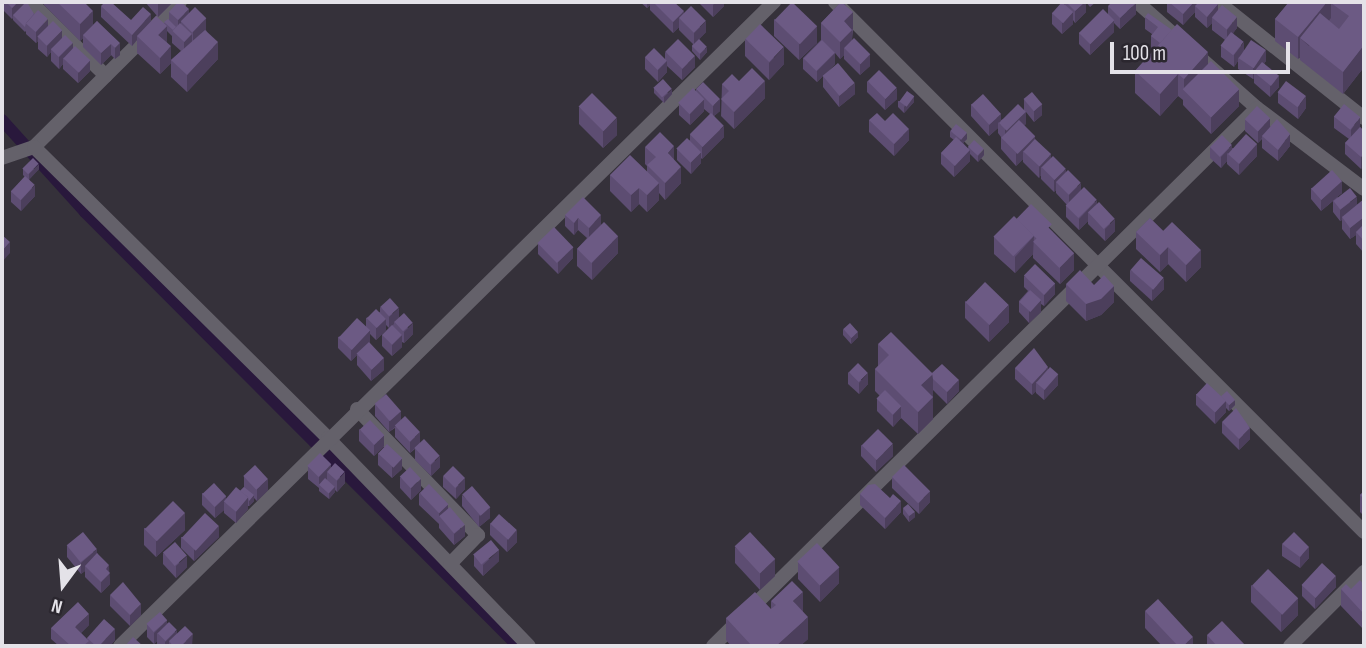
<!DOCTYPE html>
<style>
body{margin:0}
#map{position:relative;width:1366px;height:648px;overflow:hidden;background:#35313a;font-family:"Sofia Sans Condensed",sans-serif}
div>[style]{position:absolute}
.canal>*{height:12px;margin:-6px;padding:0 6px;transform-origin:6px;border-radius:6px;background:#29183c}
.minor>*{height:14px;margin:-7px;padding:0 7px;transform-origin:7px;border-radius:7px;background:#64616a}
.wall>*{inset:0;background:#5d4d72}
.shaded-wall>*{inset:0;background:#4c3f5c}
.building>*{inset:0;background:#6c5a84;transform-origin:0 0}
span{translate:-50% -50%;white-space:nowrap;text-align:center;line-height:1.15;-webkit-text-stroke:6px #2b272f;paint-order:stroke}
.frame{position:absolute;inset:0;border:4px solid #e4e2e8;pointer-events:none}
.north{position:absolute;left:28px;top:550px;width:70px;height:70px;-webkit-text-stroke:5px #2b272f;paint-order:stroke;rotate:196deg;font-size:19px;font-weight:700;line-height:28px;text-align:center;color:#e4e2e8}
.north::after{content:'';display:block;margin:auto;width:24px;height:32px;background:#e4e2e8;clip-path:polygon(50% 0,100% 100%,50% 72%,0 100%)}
.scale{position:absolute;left:1110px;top:42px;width:180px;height:32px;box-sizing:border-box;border:4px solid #e4e2e8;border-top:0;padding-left:9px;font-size:21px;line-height:24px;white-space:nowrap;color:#e4e2e8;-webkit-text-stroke:5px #2b272f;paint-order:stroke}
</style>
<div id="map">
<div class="canal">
<i style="left:2px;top:120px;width:124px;rotate:47.9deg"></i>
<i style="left:85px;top:212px;width:613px;rotate:45.07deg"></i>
</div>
<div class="minor">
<i style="left:31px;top:2px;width:105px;rotate:44.6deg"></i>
<i style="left:835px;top:2px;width:749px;rotate:45.05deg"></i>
<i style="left:1137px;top:2px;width:160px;rotate:41.5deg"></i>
<i style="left:1257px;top:108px;width:134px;rotate:37.1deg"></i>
<i style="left:1218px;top:2px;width:186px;rotate:38.5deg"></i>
<i style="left:34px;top:147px;width:206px;rotate:-44.8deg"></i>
<i style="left:2px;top:158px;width:34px;rotate:-19deg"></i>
<i style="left:34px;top:147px;width:414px;rotate:44.7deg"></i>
<i style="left:328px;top:438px;width:289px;rotate:46deg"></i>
<i style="left:357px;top:409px;width:175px;rotate:46.2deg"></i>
<i style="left:478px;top:535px;width:40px;rotate:134deg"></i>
<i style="left:120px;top:646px;width:918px;rotate:-44.56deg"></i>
<i style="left:713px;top:646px;width:764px;rotate:-44.68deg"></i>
<i style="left:1290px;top:646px;width:105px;rotate:-45deg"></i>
</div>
<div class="wall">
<i style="clip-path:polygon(2px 2px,24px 2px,24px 4px,48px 27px,73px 48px,90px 71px,78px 83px,63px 69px,63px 64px,59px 69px,51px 61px,51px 52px,47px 57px,38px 49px,38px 41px,36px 43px,26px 34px,26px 31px,25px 32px,13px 20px,13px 18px,12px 19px,2px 9px)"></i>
<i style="clip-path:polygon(44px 2px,84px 2px,93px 25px,97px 21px,120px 55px,115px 59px,111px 55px,101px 65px,83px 47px,83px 38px,80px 41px,44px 5px)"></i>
<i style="clip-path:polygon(145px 2px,171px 2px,171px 4px,158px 17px)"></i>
<i style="clip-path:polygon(640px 2px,674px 2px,684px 14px,706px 32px,699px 39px,707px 52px,700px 60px,692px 51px,692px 46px,693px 44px,679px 30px,679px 27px,673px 33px,650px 10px,650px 5px,647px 8px)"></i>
<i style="clip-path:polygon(698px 2px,724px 2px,724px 6px,713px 17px)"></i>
<i style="clip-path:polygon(841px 2px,848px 2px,845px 4px,853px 29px,852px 40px,870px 66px,860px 75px,844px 59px,844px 55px,840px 59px,835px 53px,835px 64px,824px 75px,855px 94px,839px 107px,823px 87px,823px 76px,817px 82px,803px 69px,803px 58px,821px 40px,821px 23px)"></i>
<i style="clip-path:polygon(1065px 2px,1096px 2px,1090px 7px,1086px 2px,1086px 12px,1075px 23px,1073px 20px,1073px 24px,1062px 34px,1052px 24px,1052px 13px,1065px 5px)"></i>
<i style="clip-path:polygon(1167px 2px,1215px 2px,1218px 10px,1237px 28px,1233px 33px,1244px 50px,1266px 61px,1264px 63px,1279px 87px,1270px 97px,1254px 83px,1254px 78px,1253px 79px,1238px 69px,1238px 61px,1234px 67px,1221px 57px,1221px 46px,1225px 40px,1212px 30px,1212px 23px,1207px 28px,1195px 17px,1195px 12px,1183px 25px,1167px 12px)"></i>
<i style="clip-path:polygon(1289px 2px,1364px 2px,1364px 67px,1343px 94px,1300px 60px,1300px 57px,1298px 59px,1275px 41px,1275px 19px)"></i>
<i style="clip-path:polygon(101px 6px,131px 20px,164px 23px,169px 20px,169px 12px,189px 14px,206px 30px,218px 59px,187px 92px,171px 77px,171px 60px,181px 51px,172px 43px,172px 36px,167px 31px,167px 42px,171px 63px,160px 74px,137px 53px,137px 40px,132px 46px,101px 17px)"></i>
<i style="clip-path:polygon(1108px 6px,1136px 14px,1120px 29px,1114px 23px,1114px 32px,1090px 55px,1079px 44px,1079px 33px,1108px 14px)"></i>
<i style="clip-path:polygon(1145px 17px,1208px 64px,1239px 106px,1211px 134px,1183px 105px,1183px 100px,1178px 96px,1160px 116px,1135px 93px,1135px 71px,1154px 50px,1151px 47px,1151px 36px,1152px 34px,1145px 29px)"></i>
<i style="clip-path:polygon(774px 19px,817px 43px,799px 60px,774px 36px)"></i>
<i style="clip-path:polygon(745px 39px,784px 64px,769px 80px,745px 56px)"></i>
<i style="clip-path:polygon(665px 52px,695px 67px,682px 80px,667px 66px,667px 72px,658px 82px,645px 69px,645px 58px,665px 59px)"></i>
<i style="clip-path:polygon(739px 81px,765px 98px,734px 129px,721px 116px,722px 84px)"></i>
<i style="clip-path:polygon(867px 81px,897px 99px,885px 110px,867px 92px)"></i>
<i style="clip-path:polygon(654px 88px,672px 94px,664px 103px,654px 93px)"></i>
<i style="clip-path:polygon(696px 89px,720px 111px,714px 116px,724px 137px,702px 159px,701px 158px,701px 163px,691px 174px,677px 160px,677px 149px,690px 140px,690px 135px,710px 114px,704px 109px,704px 111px,690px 125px,679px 115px,679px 103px,696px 91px)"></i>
<i style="clip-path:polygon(1278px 92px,1306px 108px,1298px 119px,1278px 103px)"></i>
<i style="clip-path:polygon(1024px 99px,1042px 115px,1034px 122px,1026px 112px,1026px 124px,1024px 125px,1035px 140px,1051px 158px,1066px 172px,1081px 191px,1097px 204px,1115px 231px,1105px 241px,1088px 224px,1088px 221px,1079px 230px,1066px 217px,1066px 206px,1067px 205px,1056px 193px,1056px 190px,1054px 192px,1041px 179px,1041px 175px,1039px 178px,1023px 162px,1023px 159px,1016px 166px,1001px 149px,1001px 137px,998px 133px,998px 128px,989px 136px,971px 116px,971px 104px,1001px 120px,1024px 110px)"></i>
<i style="clip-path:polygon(898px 101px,914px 102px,904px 113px,898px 107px)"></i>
<i style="clip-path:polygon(579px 107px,617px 135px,603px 148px,579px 124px)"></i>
<i style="clip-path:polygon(1334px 116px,1360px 127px,1364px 131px,1364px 165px,1361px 169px,1345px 154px,1345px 143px,1349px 139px,1334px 128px)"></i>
<i style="clip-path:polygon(869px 120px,885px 121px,909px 140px,894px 156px,869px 132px)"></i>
<i style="clip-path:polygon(1245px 120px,1270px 127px,1290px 146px,1278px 161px,1262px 148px,1262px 139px,1258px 143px,1245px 131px)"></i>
<i style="clip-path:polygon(950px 131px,967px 139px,963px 143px,968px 149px,968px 147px,984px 155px,978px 162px,970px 154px,970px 161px,954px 177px,941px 164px,941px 153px,954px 140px,950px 137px)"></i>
<i style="clip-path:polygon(645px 147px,674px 160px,681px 183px,665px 200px,659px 193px,659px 200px,647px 212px,639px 204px,631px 212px,610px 191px,610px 175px,647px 172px,647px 166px,645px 164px)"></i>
<i style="clip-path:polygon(1210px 147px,1232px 148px,1257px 156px,1239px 175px,1227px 164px,1227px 161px,1221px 168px,1210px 158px)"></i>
<i style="clip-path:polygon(23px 169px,39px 169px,29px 179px,35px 196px,21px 211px,11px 202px,11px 191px,25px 177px,23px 175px)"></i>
<i style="clip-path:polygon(1311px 188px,1342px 193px,1337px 197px,1357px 205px,1364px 199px,1364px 253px,1356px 244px,1356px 235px,1350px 239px,1342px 229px,1342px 220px,1340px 221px,1333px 212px,1333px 201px,1321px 211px,1311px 199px)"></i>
<i style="clip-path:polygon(565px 215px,601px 224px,618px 253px,592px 280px,577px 266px,577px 249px,587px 238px,578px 230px,574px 235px,565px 226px)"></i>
<i style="clip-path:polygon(1150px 218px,1201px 267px,1186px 282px,1168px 264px,1160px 272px,1136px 249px,1136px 232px)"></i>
<i style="clip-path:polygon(1017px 219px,1052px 231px,1074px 270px,1060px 284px,1033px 258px,1033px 254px,1015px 273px,994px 254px,994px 237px)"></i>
<i style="clip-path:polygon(538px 243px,573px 258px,558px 274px,538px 254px)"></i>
<i style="clip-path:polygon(1130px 270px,1164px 289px,1152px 301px,1130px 281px)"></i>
<i style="clip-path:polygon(1024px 276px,1055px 294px,1044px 306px,1041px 304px,1041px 312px,1029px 323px,1019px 312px,1019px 301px,1028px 291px,1024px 287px)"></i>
<i style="clip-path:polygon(1066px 284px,1114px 302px,1101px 315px,1086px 321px,1066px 301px)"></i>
<i style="clip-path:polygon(965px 301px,1009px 322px,989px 342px,965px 318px)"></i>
<i style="clip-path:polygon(380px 307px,399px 317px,413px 334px,404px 343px,402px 342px,402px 347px,392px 356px,382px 346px,382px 335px,389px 328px,386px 325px,386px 330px,376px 340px,370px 334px,369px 342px,384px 370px,371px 381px,357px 365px,357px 355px,351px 361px,338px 348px,338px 337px,366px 327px,366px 318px,380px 312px)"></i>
<i style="clip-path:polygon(843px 329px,858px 337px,851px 344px,843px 335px)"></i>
<i style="clip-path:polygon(878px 344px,932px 373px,959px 391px,947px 404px,933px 390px,933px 419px,918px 434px,901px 418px,893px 427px,877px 411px,877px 399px,880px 396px,875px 391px,875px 369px,878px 366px)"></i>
<i style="clip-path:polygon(1015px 368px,1048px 369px,1058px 385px,1044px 400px,1036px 393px,1036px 391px,1032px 395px,1015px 379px)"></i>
<i style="clip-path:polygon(848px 372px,868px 384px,859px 394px,848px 384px)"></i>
<i style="clip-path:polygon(1196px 394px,1221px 397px,1235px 405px,1229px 411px,1226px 408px,1226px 412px,1215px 424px,1196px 405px)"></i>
<i style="clip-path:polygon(375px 404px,401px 420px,440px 467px,431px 476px,415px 460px,415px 449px,410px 453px,395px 437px,395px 428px,389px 432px,375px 416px)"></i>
<i style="clip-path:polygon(1222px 422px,1250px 439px,1239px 450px,1222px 433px)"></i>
<i style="clip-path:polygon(359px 429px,384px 446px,374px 456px,359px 441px)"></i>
<i style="clip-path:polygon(861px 445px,893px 456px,876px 472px,861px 456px)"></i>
<i style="clip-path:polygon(378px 453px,402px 469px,392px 478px,378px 465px)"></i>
<i style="clip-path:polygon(308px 467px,331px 467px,345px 483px,337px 492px,335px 490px,335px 492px,329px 499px,319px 491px,319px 488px,308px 479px)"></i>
<i style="clip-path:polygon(244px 476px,268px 490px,257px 501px,254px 498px,254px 501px,249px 506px,248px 506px,248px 509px,236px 523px,224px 513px,224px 510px,215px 518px,202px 505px,202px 493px,226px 499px,240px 491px,244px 487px)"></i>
<i style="clip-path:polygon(443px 476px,465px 489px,456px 499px,443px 487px)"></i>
<i style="clip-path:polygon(400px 477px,421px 490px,411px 500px,400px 488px)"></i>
<i style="clip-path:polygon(892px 477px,930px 502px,919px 514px,892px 488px)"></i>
<i style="clip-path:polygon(1364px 491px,1364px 516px,1360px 512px,1360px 495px)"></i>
<i style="clip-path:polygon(419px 493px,448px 508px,465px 536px,454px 545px,439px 528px,439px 524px,419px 505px)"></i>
<i style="clip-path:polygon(860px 494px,890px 498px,901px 512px,885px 529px,860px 505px)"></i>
<i style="clip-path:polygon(462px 495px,490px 518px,479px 527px,462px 506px)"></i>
<i style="clip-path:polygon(903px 508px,915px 517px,909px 522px,903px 514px)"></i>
<i style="clip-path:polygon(490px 523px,517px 542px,507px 552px,490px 535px)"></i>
<i style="clip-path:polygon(144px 528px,185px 530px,156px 557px,144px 545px)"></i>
<i style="clip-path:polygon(181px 537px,219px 537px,194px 561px,181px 548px)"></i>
<i style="clip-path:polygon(1282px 544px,1309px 558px,1300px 568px,1282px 556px)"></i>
<i style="clip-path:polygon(67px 546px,97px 553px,109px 572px,110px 584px,101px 593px,85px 577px,85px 571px,81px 574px,67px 557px)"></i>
<i style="clip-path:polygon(735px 547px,775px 576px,760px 590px,735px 563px)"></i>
<i style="clip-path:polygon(163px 553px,187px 567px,176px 578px,163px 564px)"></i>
<i style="clip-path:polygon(474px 555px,499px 561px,483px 576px,474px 566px)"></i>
<i style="clip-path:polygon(798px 562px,839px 583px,820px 602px,798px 579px)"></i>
<i style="clip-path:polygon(1251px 585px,1298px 615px,1281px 632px,1251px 602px)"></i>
<i style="clip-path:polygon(1302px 585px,1336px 587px,1315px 609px,1302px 596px)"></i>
<i style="clip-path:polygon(1364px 585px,1364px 630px,1341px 606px,1341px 589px,1351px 589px)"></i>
<i style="clip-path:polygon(110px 595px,141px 615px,130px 626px,110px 606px)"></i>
<i style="clip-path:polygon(771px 601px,803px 612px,808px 639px,800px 646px,731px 646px,726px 640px,726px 618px,771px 609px)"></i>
<i style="clip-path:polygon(1145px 611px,1193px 646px,1162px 646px,1145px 628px)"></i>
<i style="clip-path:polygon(167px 623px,177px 634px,193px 646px,158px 646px,157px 645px,157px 641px,154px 644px,147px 637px,147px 625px)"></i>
<i style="clip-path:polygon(89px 625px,81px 633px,87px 639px,87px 638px,115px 640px,110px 646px,59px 646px,51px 639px,51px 628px)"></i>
<i style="clip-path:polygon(1207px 635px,1246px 646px,1207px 646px)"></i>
</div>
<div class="shaded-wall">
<i style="clip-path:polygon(18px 2px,24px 2px,24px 8px,13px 15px,12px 19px,12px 8px)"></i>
<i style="clip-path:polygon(158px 2px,171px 2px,171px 4px,158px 17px)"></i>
<i style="clip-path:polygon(647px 2px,650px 2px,650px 5px,647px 8px)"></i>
<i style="clip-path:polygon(716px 2px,724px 2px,724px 6px,713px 17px,713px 5px)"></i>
<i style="clip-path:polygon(1085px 2px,1086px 2px,1086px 12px,1075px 23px,1075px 11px)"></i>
<i style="clip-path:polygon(1194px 2px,1201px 2px,1195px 6px,1195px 12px,1183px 25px,1183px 14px)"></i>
<i style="clip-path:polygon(1327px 2px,1342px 2px,1331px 3px,1331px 18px,1309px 46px,1300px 38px,1300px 57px,1298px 59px,1298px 37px)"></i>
<i style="clip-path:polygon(1136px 3px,1136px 14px,1120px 29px,1120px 18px)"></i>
<i style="clip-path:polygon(1218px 4px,1218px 16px,1212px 18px,1212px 23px,1207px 28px,1207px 17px)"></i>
<i style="clip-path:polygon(189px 9px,189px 20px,181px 21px,181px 28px,178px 31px,178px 20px)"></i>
<i style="clip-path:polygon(93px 11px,93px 28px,83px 35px,83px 38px,80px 41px,80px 24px)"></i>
<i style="clip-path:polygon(684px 11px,684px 22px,679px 18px,679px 27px,673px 33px,673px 22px)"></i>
<i style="clip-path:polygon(853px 12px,853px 29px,844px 38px,844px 21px)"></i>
<i style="clip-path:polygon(1073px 12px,1073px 24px,1062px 34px,1062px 23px)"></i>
<i style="clip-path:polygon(151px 14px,151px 26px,137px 36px,137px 40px,132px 46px,132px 35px)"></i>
<i style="clip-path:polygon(1237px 17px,1237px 28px,1227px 41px,1227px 30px)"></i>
<i style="clip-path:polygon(206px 18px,206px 30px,193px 44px,193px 32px)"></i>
<i style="clip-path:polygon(48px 19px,48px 30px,38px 37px,38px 41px,36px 43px,36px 32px)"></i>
<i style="clip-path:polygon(1114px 20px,1114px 32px,1090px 55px,1090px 44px)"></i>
<i style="clip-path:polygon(706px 21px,706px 32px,694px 45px,694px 33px)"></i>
<i style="clip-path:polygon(167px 26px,167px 43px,158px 35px)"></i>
<i style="clip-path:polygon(817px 26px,817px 43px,799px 60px,799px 44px)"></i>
<i style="clip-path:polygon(62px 30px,62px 41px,51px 49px,51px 52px,47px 57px,47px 46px)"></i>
<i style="clip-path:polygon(852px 30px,852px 47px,844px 48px,844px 55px,840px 59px,840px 42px)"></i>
<i style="clip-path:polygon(192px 34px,192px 45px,184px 54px,184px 42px)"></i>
<i style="clip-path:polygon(218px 42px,218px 59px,187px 92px,187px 75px)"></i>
<i style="clip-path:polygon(1244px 42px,1244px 53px,1238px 58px,1238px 61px,1234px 67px,1234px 55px)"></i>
<i style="clip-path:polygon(73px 43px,73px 54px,63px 58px,63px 64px,59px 69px,59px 57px)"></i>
<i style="clip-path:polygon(120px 43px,120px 55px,115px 59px,115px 48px)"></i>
<i style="clip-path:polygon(111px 44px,111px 55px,101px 65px,101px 53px)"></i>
<i style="clip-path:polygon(1364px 45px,1364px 67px,1343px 94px,1343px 72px)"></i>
<i style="clip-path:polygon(171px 46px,171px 63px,160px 74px,160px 58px)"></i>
<i style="clip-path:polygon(707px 47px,707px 52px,700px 60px,700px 54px)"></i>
<i style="clip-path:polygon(784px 47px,784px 64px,769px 80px,769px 63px)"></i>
<i style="clip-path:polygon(1266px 50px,1266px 61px,1256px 74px,1254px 72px,1254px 78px,1253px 79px,1253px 68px)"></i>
<i style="clip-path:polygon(1208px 52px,1208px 74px,1184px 90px,1184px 79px)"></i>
<i style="clip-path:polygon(835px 53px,835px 64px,817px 82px,817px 71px)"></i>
<i style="clip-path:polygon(870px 54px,870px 66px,860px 75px,860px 64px)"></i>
<i style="clip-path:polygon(695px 56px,695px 67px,682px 80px,682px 69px)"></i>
<i style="clip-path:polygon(90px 60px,90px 71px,78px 83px,78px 72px)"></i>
<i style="clip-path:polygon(667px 61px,667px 72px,658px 82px,658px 70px)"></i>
<i style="clip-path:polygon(1178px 74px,1178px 96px,1160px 116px,1160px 94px)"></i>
<i style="clip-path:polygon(1279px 76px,1279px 87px,1270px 97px,1270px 86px)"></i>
<i style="clip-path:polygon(765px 81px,765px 98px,734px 129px,734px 112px)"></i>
<i style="clip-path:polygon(855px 83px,855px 94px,839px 107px,839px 96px)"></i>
<i style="clip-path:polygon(897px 88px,897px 99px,885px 110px,885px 99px)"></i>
<i style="clip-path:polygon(672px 89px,672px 94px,664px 103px,664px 97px)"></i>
<i style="clip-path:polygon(1239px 89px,1239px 106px,1211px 134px,1211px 117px)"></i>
<i style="clip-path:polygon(914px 96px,914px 102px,904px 113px,904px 107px)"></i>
<i style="clip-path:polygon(1306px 96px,1306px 108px,1298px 119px,1298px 107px)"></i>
<i style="clip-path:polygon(704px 99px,704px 111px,690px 125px,690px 114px)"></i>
<i style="clip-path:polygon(720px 99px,720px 111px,713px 117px,713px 106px)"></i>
<i style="clip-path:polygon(1042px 104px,1042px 115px,1034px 122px,1034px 111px)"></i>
<i style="clip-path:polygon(1026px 112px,1026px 124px,1005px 142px,1005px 130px)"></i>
<i style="clip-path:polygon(1001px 114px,1001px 125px,998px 122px,998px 128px,989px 136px,989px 125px)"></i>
<i style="clip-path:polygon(1360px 117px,1360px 128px,1351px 141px,1351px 130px)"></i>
<i style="clip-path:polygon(617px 118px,617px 135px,603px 148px,603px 131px)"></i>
<i style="clip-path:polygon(1270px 118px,1270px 129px,1262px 136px,1262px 138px,1258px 143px,1258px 131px)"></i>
<i style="clip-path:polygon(724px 126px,724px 137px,702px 159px,702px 147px)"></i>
<i style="clip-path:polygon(909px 129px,909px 140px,894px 156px,894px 144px)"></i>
<i style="clip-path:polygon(967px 133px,967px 139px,960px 146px,960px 140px)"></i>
<i style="clip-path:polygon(1290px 134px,1290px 146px,1278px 161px,1278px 150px)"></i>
<i style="clip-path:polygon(1035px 136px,1035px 148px,1023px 151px,1023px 159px,1016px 166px,1016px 154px)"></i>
<i style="clip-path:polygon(1257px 144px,1257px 156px,1239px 175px,1239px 163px)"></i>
<i style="clip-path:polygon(1232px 145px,1232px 156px,1227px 153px,1227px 161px,1221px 168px,1221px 157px)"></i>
<i style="clip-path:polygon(674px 146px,674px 163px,668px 153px)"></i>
<i style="clip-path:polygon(984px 149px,984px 155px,978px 162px,978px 156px)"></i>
<i style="clip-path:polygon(970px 150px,970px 161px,954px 177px,954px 166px)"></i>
<i style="clip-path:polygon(701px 152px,701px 163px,691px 174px,691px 162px)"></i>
<i style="clip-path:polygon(1051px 154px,1051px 166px,1041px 167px,1041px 175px,1039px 178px,1039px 166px)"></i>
<i style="clip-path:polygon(1364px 154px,1364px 165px,1361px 169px,1361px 157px)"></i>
<i style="clip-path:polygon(39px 164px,39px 169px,29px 180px,29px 174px)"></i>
<i style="clip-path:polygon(681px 167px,681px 183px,665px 200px,665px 183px)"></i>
<i style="clip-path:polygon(1066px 169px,1066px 180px,1056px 182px,1056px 190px,1054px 192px,1054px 180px)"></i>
<i style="clip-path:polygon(1342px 181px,1342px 193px,1321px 211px,1321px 200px)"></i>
<i style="clip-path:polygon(659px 183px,659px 200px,647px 212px,647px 195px)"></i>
<i style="clip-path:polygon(1081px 183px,1081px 194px,1069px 206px,1069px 195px)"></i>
<i style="clip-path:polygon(35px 185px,35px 196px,21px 211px,21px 200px)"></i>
<i style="clip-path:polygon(639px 188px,639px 204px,631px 212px,631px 195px)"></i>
<i style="clip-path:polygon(1357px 197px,1357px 209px,1342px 217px,1342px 220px,1340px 221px,1340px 210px)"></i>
<i style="clip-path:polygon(1097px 200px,1097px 212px,1088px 212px,1088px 221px,1079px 230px,1079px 219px)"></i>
<i style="clip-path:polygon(601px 215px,601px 227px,589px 240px,589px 228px)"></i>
<i style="clip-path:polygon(1364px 217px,1364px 228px,1356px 232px,1356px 235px,1350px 239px,1350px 228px)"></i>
<i style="clip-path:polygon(578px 218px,578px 230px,574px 235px,574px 223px)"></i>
<i style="clip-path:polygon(1115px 219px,1115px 231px,1105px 241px,1105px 229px)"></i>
<i style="clip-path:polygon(618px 236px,618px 253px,592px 280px,592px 263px)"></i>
<i style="clip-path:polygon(1034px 236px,1033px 254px,1015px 273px,1015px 257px)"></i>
<i style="clip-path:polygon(10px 242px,10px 253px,2px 262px,2px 251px)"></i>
<i style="clip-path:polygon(573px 247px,573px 258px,558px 274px,558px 262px)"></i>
<i style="clip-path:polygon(1168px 247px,1168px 264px,1160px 272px,1160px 255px)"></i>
<i style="clip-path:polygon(1201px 250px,1201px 267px,1186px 282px,1186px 265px)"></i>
<i style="clip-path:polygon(1074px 253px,1074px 270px,1060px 284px,1060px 267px)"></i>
<i style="clip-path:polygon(1164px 278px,1164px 289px,1152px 301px,1152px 290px)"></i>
<i style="clip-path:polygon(1055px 283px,1055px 294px,1044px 306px,1044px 295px)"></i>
<i style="clip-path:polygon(1114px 286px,1114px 302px,1101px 315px,1086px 321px,1086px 304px)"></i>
<i style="clip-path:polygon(1041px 300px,1041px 312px,1029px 323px,1029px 312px)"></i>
<i style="clip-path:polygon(1009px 305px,1009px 322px,989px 342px,989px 325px)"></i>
<i style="clip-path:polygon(399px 308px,399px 319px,394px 322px,394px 324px,389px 328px,389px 317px)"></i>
<i style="clip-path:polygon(386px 319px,386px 330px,376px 340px,376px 328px)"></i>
<i style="clip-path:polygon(413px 323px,413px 334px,404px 343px,404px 332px)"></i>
<i style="clip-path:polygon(370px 330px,370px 342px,351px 361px,351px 350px)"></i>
<i style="clip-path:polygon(858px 332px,858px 337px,851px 344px,851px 338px)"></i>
<i style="clip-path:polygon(402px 335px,402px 347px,392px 356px,392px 345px)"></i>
<i style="clip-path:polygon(384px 358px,384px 370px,371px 381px,371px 370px)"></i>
<i style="clip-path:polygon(1048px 367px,1048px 378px,1036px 382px,1036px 391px,1032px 395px,1032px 384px)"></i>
<i style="clip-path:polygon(868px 373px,868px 384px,859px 394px,859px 383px)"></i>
<i style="clip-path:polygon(933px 374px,933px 396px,921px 407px,921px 385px)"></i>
<i style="clip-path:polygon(1058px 374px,1058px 385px,1044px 400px,1044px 389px)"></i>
<i style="clip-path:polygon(959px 380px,959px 391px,947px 404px,947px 392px)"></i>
<i style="clip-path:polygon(933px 397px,933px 419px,918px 434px,918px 412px)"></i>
<i style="clip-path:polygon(1235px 400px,1235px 405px,1229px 411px,1229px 405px)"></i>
<i style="clip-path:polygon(1226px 401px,1226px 412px,1215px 424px,1215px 412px)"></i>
<i style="clip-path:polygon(901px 406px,901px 418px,893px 427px,893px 415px)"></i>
<i style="clip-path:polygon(401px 411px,401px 422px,389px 432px,389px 421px)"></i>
<i style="clip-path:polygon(1250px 428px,1250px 439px,1239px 450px,1239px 439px)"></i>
<i style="clip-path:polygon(420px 432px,420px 443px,410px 453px,410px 442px)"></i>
<i style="clip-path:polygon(384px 435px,384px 446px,374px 456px,374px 445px)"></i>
<i style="clip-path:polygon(893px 444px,893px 456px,876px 472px,876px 460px)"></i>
<i style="clip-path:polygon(440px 456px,440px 467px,431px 476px,431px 465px)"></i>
<i style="clip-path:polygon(402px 458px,402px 469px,392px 478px,392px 467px)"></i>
<i style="clip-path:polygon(331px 464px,331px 475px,327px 472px,327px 480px,319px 485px,319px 477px)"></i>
<i style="clip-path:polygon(345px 472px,345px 483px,337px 492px,337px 481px)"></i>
<i style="clip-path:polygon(465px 478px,465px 489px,456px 499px,456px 488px)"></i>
<i style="clip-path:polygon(268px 479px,268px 490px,257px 501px,257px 489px)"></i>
<i style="clip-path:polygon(421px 479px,421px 490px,411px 500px,411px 488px)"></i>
<i style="clip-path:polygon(335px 487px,335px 492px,329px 499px,329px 493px)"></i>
<i style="clip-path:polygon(930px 491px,930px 502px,919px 514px,919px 503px)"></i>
<i style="clip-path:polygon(254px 495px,254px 501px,249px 506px,249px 501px)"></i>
<i style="clip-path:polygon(226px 496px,226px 503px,224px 502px,224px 510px,215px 518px,215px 507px)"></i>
<i style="clip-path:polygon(248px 497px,248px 509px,236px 523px,236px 511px)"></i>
<i style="clip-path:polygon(901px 501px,901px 512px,885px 529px,885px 518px)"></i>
<i style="clip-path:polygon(448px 504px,448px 515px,439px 516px,439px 525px,439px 513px)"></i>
<i style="clip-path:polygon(490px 507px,490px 518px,479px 527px,479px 516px)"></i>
<i style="clip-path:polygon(915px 512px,915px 517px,909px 522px,909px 516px)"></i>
<i style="clip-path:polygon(185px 513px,185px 530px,156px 557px,156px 540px)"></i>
<i style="clip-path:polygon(465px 525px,465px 536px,454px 545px,454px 534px)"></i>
<i style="clip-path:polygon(219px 526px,219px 537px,194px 561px,194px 550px)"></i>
<i style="clip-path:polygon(517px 530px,517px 542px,507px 552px,507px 540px)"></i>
<i style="clip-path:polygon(1309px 547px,1309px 558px,1300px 568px,1300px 557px)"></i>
<i style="clip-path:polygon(97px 549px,97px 560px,85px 566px,85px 571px,81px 574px,81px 563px)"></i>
<i style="clip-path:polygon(499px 550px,499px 561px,483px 576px,483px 565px)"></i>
<i style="clip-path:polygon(187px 556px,187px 567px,176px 578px,176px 566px)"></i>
<i style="clip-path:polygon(775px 559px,775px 576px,760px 590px,760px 573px)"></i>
<i style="clip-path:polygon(109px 565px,110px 584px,101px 593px,101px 582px,106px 569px)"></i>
<i style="clip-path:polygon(839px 567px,839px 583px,820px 602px,820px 585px)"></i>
<i style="clip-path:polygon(1336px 576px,1336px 587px,1315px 609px,1315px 598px)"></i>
<i style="clip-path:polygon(803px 592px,803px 614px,793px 601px)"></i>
<i style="clip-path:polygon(1298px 598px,1298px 615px,1281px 632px,1281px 615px)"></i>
<i style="clip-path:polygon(141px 604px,141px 615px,130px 626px,130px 615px)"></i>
<i style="clip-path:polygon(89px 614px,89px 625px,75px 638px,75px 627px)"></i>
<i style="clip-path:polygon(808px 617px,808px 639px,800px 646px,776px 646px)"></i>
<i style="clip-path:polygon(167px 620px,167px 631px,157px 633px,157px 641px,154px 644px,154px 633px)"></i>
<i style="clip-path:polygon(115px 629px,115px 640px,110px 646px,99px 646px)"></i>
<i style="clip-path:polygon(177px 630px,177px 641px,169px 641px,169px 646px,165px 646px,165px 642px)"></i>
<i style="clip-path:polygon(193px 634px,192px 646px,181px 646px)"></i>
<i style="clip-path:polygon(1193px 637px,1193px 646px,1183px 646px)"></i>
</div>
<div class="building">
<i style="clip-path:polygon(6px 2px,18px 2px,12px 8px)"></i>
<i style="clip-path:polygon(26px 2px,27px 2px,34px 14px,26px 23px,25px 27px,13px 15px)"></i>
<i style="clip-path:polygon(57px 2px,84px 2px,93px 11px,80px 24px)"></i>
<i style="clip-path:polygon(105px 2px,111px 2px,131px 20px,143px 7px,151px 14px,132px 35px,101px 6px)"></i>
<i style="clip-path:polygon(178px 2px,181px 2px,189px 9px,178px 20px,169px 12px)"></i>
<i style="clip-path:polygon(653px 2px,674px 2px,684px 11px,673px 22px)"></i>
<i style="left:792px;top:2px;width:35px;height:25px;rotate:44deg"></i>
<i style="clip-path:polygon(841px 2px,853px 12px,844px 21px,852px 30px,840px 42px,821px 23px)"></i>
<i style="left:1062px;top:2px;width:15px;height:15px;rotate:42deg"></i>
<i style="clip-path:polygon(1066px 2px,1085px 2px,1075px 11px)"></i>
<i style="clip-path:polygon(1112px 2px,1135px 2px,1136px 3px,1120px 18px,1108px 6px)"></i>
<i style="clip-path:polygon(1169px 2px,1194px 2px,1183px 14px)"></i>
<i style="clip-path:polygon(1199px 2px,1215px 2px,1218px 4px,1207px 17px,1195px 6px)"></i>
<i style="clip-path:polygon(1289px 2px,1327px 2px,1298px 37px,1275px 19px)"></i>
<i style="clip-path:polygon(1332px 2px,1364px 2px,1364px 45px,1343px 72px,1300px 38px,1320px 13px,1339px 29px,1349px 16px,1331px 3px)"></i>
<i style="left:1222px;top:5px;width:19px;height:16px;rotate:39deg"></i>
<i style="left:691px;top:6px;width:21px;height:17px;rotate:45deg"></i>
<i style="left:195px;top:7px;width:16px;height:20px;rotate:45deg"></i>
<i style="left:1103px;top:9px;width:16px;height:34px;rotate:45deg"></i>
<i style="left:38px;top:10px;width:13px;height:18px;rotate:42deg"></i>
<i style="clip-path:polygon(1148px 13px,1172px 30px,1160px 43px,1151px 36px,1158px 27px,1145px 17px)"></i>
<i style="clip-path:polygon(156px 16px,167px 26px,158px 35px,171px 46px,160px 58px,137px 36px)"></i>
<i style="clip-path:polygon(168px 19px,176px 27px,173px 30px,164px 22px)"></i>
<i style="left:53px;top:21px;width:13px;height:22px;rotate:45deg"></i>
<i style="clip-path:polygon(97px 21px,120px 43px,115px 48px,111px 44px,101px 53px,83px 35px)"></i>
<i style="left:180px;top:23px;width:16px;height:11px;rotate:43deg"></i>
<i style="left:760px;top:24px;width:33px;height:21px;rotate:44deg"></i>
<i style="clip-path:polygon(1177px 24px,1208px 52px,1184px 79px,1178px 74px,1160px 94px,1135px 71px)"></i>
<i style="clip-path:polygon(205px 30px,218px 42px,187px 75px,171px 60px)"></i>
<i style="left:1231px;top:32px;width:16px;height:17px;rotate:38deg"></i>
<i style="left:65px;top:35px;width:11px;height:20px;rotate:45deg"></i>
<i style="left:854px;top:38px;width:23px;height:14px;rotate:45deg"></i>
<i style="left:678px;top:39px;width:24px;height:18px;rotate:45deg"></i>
<i style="left:699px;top:39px;width:11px;height:10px;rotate:45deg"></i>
<i style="left:822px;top:40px;width:18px;height:26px;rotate:45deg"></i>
<i style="left:1251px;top:40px;width:18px;height:22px;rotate:34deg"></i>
<i style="left:75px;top:46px;width:21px;height:17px;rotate:43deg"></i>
<i style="left:654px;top:48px;width:18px;height:13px;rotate:45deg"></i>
<i style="left:1211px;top:61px;width:40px;height:40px;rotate:45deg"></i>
<i style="left:1262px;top:62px;width:22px;height:13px;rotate:39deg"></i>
<i style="left:838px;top:63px;width:26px;height:20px;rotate:50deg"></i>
<i style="clip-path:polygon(752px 68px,765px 81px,734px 112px,721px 99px,729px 91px,722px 84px,732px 74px,739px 81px)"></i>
<i style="left:879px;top:70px;width:25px;height:16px;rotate:45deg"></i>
<i style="left:663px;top:79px;width:13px;height:13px;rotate:48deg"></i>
<i style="left:1286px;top:81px;width:25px;height:14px;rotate:37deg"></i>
<i style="left:703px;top:82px;width:24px;height:10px;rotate:45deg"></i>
<i style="left:693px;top:88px;width:16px;height:21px;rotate:45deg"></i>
<i style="left:907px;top:91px;width:9px;height:13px;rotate:36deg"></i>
<i style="left:1032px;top:92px;width:16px;height:11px;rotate:50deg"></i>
<i style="left:592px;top:93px;width:35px;height:19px;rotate:45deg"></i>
<i style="left:983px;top:94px;width:27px;height:16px;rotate:48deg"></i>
<i style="left:1018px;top:104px;width:11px;height:27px;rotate:45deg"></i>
<i style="left:1344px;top:104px;width:21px;height:16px;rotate:39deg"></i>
<i style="left:1257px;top:106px;width:18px;height:18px;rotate:43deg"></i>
<i style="left:711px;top:113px;width:18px;height:30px;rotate:45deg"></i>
<i style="clip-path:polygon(877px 113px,885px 121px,893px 113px,909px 129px,894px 144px,869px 120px)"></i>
<i style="clip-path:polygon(1277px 119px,1290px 134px,1278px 150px,1262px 136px)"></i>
<i style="left:1019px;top:120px;width:23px;height:25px;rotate:45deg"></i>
<i style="left:956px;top:124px;width:14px;height:9px;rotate:39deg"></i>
<i style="clip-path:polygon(1360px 127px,1364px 131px,1364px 154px,1361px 157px,1345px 143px)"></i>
<i style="clip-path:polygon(660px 132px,674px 146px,668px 153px,681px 167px,665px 183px,647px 165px,656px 157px,645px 147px)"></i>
<i style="left:1246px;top:134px;width:15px;height:27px;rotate:42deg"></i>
<i style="left:1222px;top:135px;width:14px;height:17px;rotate:45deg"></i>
<i style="left:956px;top:137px;width:19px;height:22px;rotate:43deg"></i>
<i style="left:687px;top:138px;width:20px;height:15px;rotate:45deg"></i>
<i style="left:1035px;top:139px;width:22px;height:17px;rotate:43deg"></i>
<i style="left:974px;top:140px;width:13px;height:9px;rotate:42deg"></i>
<i style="clip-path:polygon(630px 155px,659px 183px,647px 195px,639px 188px,631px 195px,610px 175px)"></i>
<i style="left:1053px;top:156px;width:18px;height:16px;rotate:45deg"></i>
<i style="left:33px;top:158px;width:8px;height:15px;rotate:45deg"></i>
<i style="left:1068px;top:170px;width:18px;height:17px;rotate:45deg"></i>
<i style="left:1332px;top:170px;width:15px;height:28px;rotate:48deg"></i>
<i style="left:25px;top:176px;width:13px;height:21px;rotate:42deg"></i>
<i style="left:1084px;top:187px;width:18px;height:26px;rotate:45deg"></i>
<i style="left:1350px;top:188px;width:11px;height:21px;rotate:52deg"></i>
<i style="clip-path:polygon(583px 197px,601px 215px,589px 228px,578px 218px,574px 223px,565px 215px)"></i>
<i style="clip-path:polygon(1364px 199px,1364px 217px,1350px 228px,1342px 217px)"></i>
<i style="left:1099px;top:202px;width:23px;height:15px;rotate:47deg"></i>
<i style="left:1031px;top:204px;width:29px;height:21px;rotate:44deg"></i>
<i style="left:1014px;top:216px;width:28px;height:29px;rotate:45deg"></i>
<i style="clip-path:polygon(1150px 218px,1163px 231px,1172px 222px,1201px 250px,1186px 265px,1168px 247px,1160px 255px,1136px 232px)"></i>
<i style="left:604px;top:222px;width:20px;height:38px;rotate:45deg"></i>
<i style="clip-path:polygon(1364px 224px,1364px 241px,1356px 232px)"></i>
<i style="left:554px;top:227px;width:28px;height:23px;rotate:46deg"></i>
<i style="left:1048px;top:227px;width:37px;height:21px;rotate:45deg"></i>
<i style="clip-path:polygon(2px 235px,10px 242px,2px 251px)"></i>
<i style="left:1141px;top:258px;width:30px;height:16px;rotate:41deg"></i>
<i style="left:1035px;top:264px;width:28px;height:16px;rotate:44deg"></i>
<i style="clip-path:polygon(1080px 270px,1094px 285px,1104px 275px,1114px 286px,1101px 299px,1086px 304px,1066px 284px)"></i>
<i style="left:985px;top:282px;width:33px;height:28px;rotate:44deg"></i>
<i style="left:1030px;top:290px;width:15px;height:16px;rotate:42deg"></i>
<i style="left:390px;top:298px;width:13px;height:13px;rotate:48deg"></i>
<i style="left:376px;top:309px;width:14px;height:13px;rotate:45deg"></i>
<i style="left:404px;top:313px;width:13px;height:13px;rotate:48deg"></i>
<i style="left:357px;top:318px;width:18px;height:27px;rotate:43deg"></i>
<i style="left:850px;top:323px;width:12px;height:9px;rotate:48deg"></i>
<i style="left:392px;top:325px;width:14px;height:14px;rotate:45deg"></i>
<i style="clip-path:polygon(891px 332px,933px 374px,921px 385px,933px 397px,918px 412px,875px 369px,889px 355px,878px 344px)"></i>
<i style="left:369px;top:342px;width:22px;height:17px;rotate:47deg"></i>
<i style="clip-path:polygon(1034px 348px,1048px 367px,1032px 384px,1015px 368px)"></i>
<i style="left:858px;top:363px;width:14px;height:13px;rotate:45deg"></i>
<i style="clip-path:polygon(942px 364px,959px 380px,947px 392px,933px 379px,932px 373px)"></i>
<i style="left:1050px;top:367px;width:11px;height:21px;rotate:41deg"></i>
<i style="left:1207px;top:383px;width:26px;height:16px;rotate:43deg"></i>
<i style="left:885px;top:390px;width:23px;height:12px;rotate:45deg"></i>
<i style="left:1227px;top:391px;width:12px;height:8px;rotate:48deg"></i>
<i style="left:386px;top:394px;width:23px;height:15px;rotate:49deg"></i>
<i style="clip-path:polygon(1236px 408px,1250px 428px,1239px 439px,1222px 422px)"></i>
<i style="left:405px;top:416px;width:22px;height:14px;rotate:47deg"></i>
<i style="left:370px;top:420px;width:21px;height:14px;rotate:47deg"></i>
<i style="left:878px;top:429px;width:21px;height:23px;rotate:45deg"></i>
<i style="left:424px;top:439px;width:23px;height:13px;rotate:47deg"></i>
<i style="left:387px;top:444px;width:21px;height:13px;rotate:43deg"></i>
<i style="left:320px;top:453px;width:16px;height:18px;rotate:45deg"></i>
<i style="left:335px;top:463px;width:13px;height:12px;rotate:42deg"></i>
<i style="left:255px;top:465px;width:19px;height:16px;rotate:47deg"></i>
<i style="left:904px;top:465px;width:37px;height:17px;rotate:45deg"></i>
<i style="left:453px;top:466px;width:17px;height:14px;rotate:45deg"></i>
<i style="left:410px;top:467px;width:16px;height:14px;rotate:47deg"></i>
<i style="left:325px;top:478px;width:13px;height:9px;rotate:42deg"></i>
<i style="left:214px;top:483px;width:18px;height:16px;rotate:47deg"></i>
<i style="left:429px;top:484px;width:28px;height:13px;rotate:46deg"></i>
<i style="clip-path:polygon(875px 484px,890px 498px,893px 494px,901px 501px,885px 518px,860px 494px,868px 485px)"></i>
<i style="left:472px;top:486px;width:28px;height:13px;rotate:49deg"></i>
<i style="left:236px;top:487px;width:16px;height:19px;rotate:40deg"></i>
<i style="clip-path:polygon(244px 487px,254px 495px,249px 501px,248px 497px,240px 491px)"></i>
<i style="clip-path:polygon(1364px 491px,1364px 499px,1360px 495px)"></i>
<i style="left:173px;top:501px;width:17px;height:40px;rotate:45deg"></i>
<i style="clip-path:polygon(908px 504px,915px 512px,909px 516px,903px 508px)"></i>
<i style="left:450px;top:507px;width:23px;height:14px;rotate:50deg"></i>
<i style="left:205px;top:513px;width:19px;height:34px;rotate:43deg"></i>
<i style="left:499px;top:514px;width:24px;height:13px;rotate:42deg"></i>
<i style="left:83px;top:532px;width:22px;height:21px;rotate:51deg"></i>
<i style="left:750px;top:532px;width:37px;height:21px;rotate:47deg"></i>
<i style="clip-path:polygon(1294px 532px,1309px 547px,1300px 557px,1282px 544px)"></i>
<i style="left:491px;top:540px;width:13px;height:23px;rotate:51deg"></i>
<i style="left:175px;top:542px;width:18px;height:16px;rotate:49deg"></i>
<i style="left:817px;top:543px;width:33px;height:27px;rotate:47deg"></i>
<i style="clip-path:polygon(97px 553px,109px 565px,106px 569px,110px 573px,101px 582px,85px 566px)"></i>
<i style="left:1322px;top:563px;width:19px;height:30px;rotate:43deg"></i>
<i style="left:1268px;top:569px;width:42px;height:23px;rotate:44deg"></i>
<i style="clip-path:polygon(1360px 580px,1364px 585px,1364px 614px,1341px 589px,1346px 584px,1351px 589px)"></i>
<i style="clip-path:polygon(792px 581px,803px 592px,793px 601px,808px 617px,776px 646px,752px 646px,726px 618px,755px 592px,771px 609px,776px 605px,771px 601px)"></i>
<i style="clip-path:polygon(123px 582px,141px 604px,130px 615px,110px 595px)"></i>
<i style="clip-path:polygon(1158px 599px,1193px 637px,1183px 646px,1178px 646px,1145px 611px)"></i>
<i style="clip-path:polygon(78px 602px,89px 614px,75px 627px,89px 641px,83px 646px,71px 646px,51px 628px)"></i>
<i style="left:160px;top:612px;width:11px;height:18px;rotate:49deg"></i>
<i style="clip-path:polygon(104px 619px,115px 629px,99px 646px,96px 646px,87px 638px)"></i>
<i style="clip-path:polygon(1222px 621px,1246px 646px,1217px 646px,1207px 635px)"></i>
<i style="left:169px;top:622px;width:11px;height:16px;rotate:45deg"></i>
<i style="clip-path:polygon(185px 626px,193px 634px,181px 646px,173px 646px,169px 641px)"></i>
<i style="clip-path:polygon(133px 637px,143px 646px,125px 646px)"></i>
</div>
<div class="frame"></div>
<div class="north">N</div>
<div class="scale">100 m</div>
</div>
